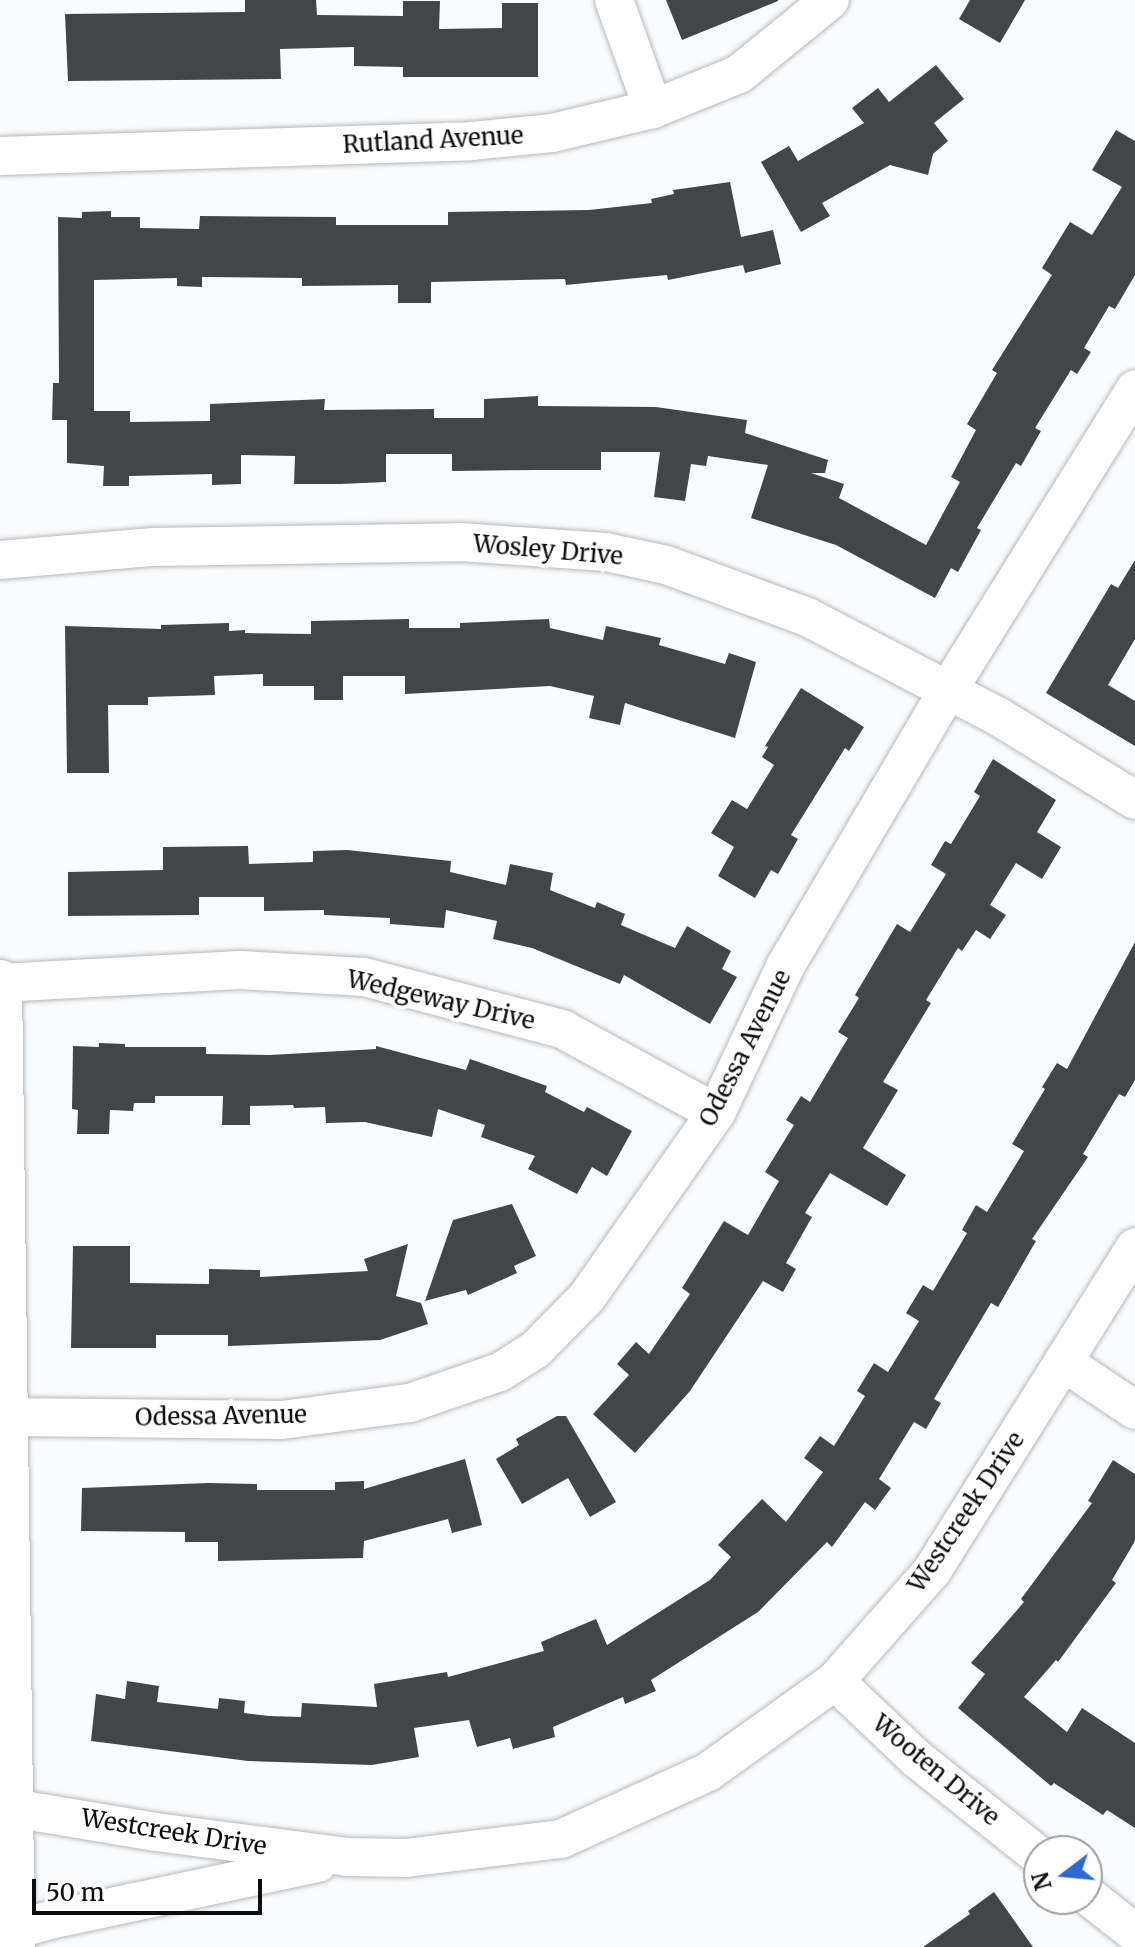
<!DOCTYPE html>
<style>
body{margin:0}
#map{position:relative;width:1135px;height:1947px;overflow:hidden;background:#f9fcfe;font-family:Merriweather,serif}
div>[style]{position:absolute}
.building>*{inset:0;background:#434547}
.roads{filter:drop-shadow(0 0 2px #b6b8ba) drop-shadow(0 0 2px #b6b8ba)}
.minor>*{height:38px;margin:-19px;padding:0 19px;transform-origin:19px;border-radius:19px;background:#fff}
.major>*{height:44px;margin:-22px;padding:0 22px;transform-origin:22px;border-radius:22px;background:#fff}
span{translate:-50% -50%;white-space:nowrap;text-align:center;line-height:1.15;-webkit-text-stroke:8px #fff;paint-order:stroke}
.street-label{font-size:24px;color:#0c0d0d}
.north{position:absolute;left:1023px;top:1835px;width:80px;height:80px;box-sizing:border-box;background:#fff;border:2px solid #9e9e9e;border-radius:50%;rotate:254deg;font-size:22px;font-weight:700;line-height:32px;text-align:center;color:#0c0d0d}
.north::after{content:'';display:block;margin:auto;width:28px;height:36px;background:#2d68d6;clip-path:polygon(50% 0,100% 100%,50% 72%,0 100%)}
.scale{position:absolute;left:32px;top:1879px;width:230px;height:36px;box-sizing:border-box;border:4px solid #0c0d0d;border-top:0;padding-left:10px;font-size:24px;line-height:28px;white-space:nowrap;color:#0c0d0d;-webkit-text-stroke:6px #fff;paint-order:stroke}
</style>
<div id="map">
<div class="building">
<i style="clip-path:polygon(245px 0,316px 0,317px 15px,403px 16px,403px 1px,440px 1px,439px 29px,502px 28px,502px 3px,538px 3px,538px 77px,403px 77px,403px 67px,354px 66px,354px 47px,280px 49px,281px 79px,68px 81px,65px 14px,245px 12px)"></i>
<i style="clip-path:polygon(666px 0,778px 0,778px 1px,682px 40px)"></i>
<i style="clip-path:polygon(970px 0,1025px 0,1000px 43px,959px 19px)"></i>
<i style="clip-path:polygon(936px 65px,964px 99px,934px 123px,948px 141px,933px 154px,928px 175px,890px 165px,822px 203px,830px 216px,801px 232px,761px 162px,789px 146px,798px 161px,864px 123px,852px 108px,878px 88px,889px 102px)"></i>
<i style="clip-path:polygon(1116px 130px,1135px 141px,1135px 275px,1115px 309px,1109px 306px,1084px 348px,1091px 352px,1077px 374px,1071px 370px,1035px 428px,1041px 431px,1021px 466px,1016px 463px,977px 528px,981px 530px,958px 572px,951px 568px,935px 598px,836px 545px,751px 518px,768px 465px,708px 456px,706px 466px,691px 464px,685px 501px,654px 497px,660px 452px,601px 452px,601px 470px,538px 470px,452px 471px,452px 454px,386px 454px,386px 482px,340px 484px,294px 484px,295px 456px,241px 455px,241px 484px,212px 485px,212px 474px,129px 476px,129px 486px,103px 486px,104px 466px,67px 463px,67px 420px,52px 420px,53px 383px,59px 383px,58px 217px,82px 218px,82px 212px,111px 211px,111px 217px,140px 217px,140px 228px,199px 229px,200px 216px,336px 217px,336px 225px,448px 225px,448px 212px,589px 210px,652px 203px,651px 199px,674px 194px,673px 190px,730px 182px,741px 237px,773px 230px,781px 264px,745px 273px,743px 265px,668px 280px,667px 275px,566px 285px,565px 279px,431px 282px,431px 303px,398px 303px,398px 285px,302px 286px,302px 278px,202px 277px,202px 287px,177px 286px,177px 278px,94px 280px,94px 411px,130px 411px,130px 422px,210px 421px,210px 404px,325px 399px,324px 410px,434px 409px,434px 418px,484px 418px,484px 399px,538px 396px,538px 406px,656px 407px,747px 420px,745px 433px,828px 460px,825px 473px,811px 473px,844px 484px,839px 498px,926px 545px,960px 482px,951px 477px,976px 430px,967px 424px,997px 373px,992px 370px,1052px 275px,1042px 268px,1070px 222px,1092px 235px,1122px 187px,1092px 170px)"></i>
<i style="clip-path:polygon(1135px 560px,1135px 639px,1108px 685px,1135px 701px,1135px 746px,1046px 693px,1111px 584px,1118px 588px)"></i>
<i style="clip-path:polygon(409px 619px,409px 628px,460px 628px,460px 623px,549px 619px,550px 628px,603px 640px,606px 626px,661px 638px,659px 645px,725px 664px,729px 653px,756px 662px,735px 738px,625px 703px,620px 725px,589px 718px,594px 696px,550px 686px,405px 694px,405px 676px,343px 676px,343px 700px,314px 700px,314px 686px,263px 686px,263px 674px,214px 676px,215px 695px,148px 697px,148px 705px,108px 705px,109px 773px,67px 773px,65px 626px,161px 629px,161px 625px,229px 623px,229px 631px,245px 630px,245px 633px,311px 634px,311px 621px)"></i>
<i style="clip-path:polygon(801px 688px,864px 727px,849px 751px,845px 748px,791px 835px,798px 839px,778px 874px,771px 870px,755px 898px,718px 876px,734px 847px,711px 833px,732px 800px,747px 809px,774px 765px,762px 757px,768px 747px,765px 746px)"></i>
<i style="clip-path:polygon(993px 759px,1056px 800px,1037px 832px,1061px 847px,1042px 879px,1016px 863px,990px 905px,1006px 915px,990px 939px,976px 930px,962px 951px,958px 948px,926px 1000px,931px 1003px,883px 1082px,898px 1090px,863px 1148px,906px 1175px,887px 1206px,830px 1173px,805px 1213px,812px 1217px,786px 1263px,796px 1269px,783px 1292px,763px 1281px,690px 1391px,635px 1453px,593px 1414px,629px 1375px,617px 1364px,636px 1342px,649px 1354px,690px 1294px,682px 1288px,724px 1221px,748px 1235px,779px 1181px,765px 1172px,794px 1125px,786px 1120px,801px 1096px,810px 1102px,848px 1038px,838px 1032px,859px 998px,855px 995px,897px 924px,910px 932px,946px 874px,931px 865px,945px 841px,951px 844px,980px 796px,974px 792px)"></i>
<i style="clip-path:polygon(248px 846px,249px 864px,313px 862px,313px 851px,347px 850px,451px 861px,450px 872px,506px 885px,510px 864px,553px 873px,550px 890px,595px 908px,597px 902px,625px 914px,621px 925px,675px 948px,687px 926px,731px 951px,722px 969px,737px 977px,710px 1024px,624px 975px,620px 984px,532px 948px,493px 939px,497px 921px,446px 910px,444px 928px,390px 924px,390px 918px,324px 915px,324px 910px,264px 911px,264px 897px,199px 897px,199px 915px,68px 916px,68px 872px,163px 870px,163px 847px)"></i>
<i style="clip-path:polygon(1135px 942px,1135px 1080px,1125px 1097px,1119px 1094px,1083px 1154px,1088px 1157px,1032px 1239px,1036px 1241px,998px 1307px,991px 1303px,934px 1399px,941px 1403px,926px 1429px,914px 1422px,879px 1479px,891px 1488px,875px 1510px,865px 1502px,832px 1547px,827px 1542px,758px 1612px,651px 1680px,656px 1691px,625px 1704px,623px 1697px,553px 1727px,555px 1737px,513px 1749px,510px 1738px,477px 1747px,469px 1720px,414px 1728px,419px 1757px,372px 1765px,248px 1761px,91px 1741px,96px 1694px,125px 1699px,127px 1681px,159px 1686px,157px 1702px,218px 1709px,219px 1698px,245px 1701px,244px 1713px,269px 1716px,301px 1717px,302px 1703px,377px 1707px,374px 1684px,447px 1672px,448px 1677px,544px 1651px,541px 1642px,596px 1619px,607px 1645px,710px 1580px,731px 1557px,718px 1545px,762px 1499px,786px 1522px,823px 1472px,804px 1458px,820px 1436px,834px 1446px,865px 1396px,857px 1391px,874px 1363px,888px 1372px,919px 1321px,906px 1313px,923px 1285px,933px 1291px,967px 1233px,962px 1230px,976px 1205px,987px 1212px,1024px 1151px,1012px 1144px,1045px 1089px,1042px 1087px,1057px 1063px,1067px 1069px)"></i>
<i style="clip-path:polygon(99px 1043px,125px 1044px,125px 1047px,206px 1047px,206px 1054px,270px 1055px,376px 1049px,376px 1046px,466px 1070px,470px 1059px,547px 1086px,545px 1092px,584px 1112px,587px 1107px,632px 1131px,607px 1176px,592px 1167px,577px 1194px,528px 1169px,535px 1156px,481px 1137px,485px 1125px,438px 1109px,432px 1137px,365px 1122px,326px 1123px,325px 1107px,294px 1108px,293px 1105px,250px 1106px,250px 1125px,222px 1125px,223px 1096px,155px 1096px,155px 1103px,134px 1103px,133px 1111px,110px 1110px,109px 1134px,77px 1134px,78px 1110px,72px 1109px,73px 1046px,99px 1047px)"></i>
<i style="clip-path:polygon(512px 1204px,536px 1256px,514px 1266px,517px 1273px,468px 1295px,466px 1290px,425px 1301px,453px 1220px)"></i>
<i style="clip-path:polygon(408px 1244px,396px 1296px,421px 1303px,428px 1324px,380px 1340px,228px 1346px,228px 1335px,156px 1335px,156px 1348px,71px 1348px,73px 1246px,130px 1246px,130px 1283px,209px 1284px,209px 1269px,260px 1270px,260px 1277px,368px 1271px,364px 1259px)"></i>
<i style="clip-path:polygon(557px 1416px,566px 1416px,616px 1502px,590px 1517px,568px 1478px,522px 1504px,496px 1459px,519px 1445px,516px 1439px)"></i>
<i style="clip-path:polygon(465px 1459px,482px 1525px,452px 1533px,448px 1519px,364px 1541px,363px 1558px,218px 1561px,218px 1542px,185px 1542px,185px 1532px,81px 1531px,82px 1488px,208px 1483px,257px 1484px,257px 1490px,335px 1490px,335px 1482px,364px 1481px,364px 1489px)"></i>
<i style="clip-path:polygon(1113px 1460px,1135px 1474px,1135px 1541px,1112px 1580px,1116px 1583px,1058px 1662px,1056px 1660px,1024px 1697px,1067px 1732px,1082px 1708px,1135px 1743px,1135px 1828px,1107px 1810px,1103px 1815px,1054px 1783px,1051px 1786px,958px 1708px,985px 1674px,971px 1663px,1024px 1602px,1021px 1599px,1092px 1503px,1088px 1501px)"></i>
<i style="clip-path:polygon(994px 1892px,1033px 1947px,923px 1947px,970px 1914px,968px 1911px)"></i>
</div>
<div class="roads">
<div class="minor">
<i style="left:614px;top:0;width:116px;rotate:70.3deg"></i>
<i style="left:0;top:156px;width:472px;rotate:-1.8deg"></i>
<i style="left:472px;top:141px;width:80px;rotate:-5.7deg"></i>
<i style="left:552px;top:133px;width:104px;rotate:-13.4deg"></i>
<i style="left:653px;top:109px;width:93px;rotate:-22.1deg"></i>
<i style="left:739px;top:74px;width:117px;rotate:-39.1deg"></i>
<i style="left:0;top:560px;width:154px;rotate:-4.9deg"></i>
<i style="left:153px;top:547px;width:307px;rotate:-0.9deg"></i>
<i style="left:460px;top:542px;width:146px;rotate:3.9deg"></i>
<i style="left:606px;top:552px;width:61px;rotate:12.2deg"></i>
<i style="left:666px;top:565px;width:150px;rotate:20.2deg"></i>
<i style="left:807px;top:617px;width:216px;rotate:27.5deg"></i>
<i style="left:999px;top:717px;width:159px;rotate:31.4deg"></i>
<i style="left:0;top:983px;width:240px;rotate:-3.1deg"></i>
<i style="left:240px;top:970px;width:124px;rotate:3.2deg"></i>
<i style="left:364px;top:977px;width:205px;rotate:14.7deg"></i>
<i style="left:562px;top:1029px;width:175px;rotate:28.6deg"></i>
<i style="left:1065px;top:1363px;width:84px;rotate:33.9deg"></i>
<i style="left:7px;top:1417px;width:275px;rotate:0.6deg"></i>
<i style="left:282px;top:1420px;width:129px;rotate:-7.6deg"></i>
<i style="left:410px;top:1403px;width:95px;rotate:-19deg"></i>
<i style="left:500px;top:1372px;width:41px;rotate:-32.2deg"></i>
<i style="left:535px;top:1350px;width:74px;rotate:-45.5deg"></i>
<i style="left:587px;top:1297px;width:225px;rotate:-55deg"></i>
<i style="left:716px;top:1113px;width:164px;rotate:-64.7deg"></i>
<i style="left:786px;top:965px;width:319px;rotate:-59.5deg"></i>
<i style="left:948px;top:690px;width:354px;rotate:-58.1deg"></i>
<i style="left:835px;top:1681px;width:113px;rotate:43.6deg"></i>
<i style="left:917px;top:1759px;width:156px;rotate:38.5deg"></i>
<i style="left:0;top:1806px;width:158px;rotate:9.5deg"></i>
<i style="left:156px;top:1832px;width:194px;rotate:7.4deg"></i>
<i style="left:348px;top:1857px;width:58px;rotate:1deg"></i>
<i style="left:406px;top:1858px;width:156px;rotate:-7deg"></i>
<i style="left:561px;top:1839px;width:162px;rotate:-24.5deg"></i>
<i style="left:708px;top:1772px;width:156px;rotate:-35.6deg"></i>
<i style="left:835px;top:1681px;width:147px;rotate:-48.6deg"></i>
<i style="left:932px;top:1571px;width:382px;rotate:-57.9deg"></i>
<i style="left:1087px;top:1895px;width:61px;rotate:38.4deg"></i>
<i style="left:0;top:1934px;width:52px;rotate:-15.6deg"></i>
<i style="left:50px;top:1920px;width:274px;rotate:-12deg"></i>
</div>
<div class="major">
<i style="left:0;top:982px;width:965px;rotate:89.23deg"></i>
</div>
</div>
<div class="street-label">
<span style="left:433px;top:140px;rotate:-3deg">Rutland Avenue</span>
<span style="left:548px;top:550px;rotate:5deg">Wosley Drive</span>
<span style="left:441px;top:1000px;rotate:13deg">Wedgeway Drive</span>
<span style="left:745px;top:1048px;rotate:-63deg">Odessa Avenue</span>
<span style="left:221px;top:1416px;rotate:-1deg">Odessa Avenue</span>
<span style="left:966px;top:1512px;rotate:-56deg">Westcreek Drive</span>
<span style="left:936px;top:1770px;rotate:40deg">Wooten Drive</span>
<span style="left:174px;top:1832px;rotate:9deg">Westcreek Drive</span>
</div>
<div class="north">N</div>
<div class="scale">50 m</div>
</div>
